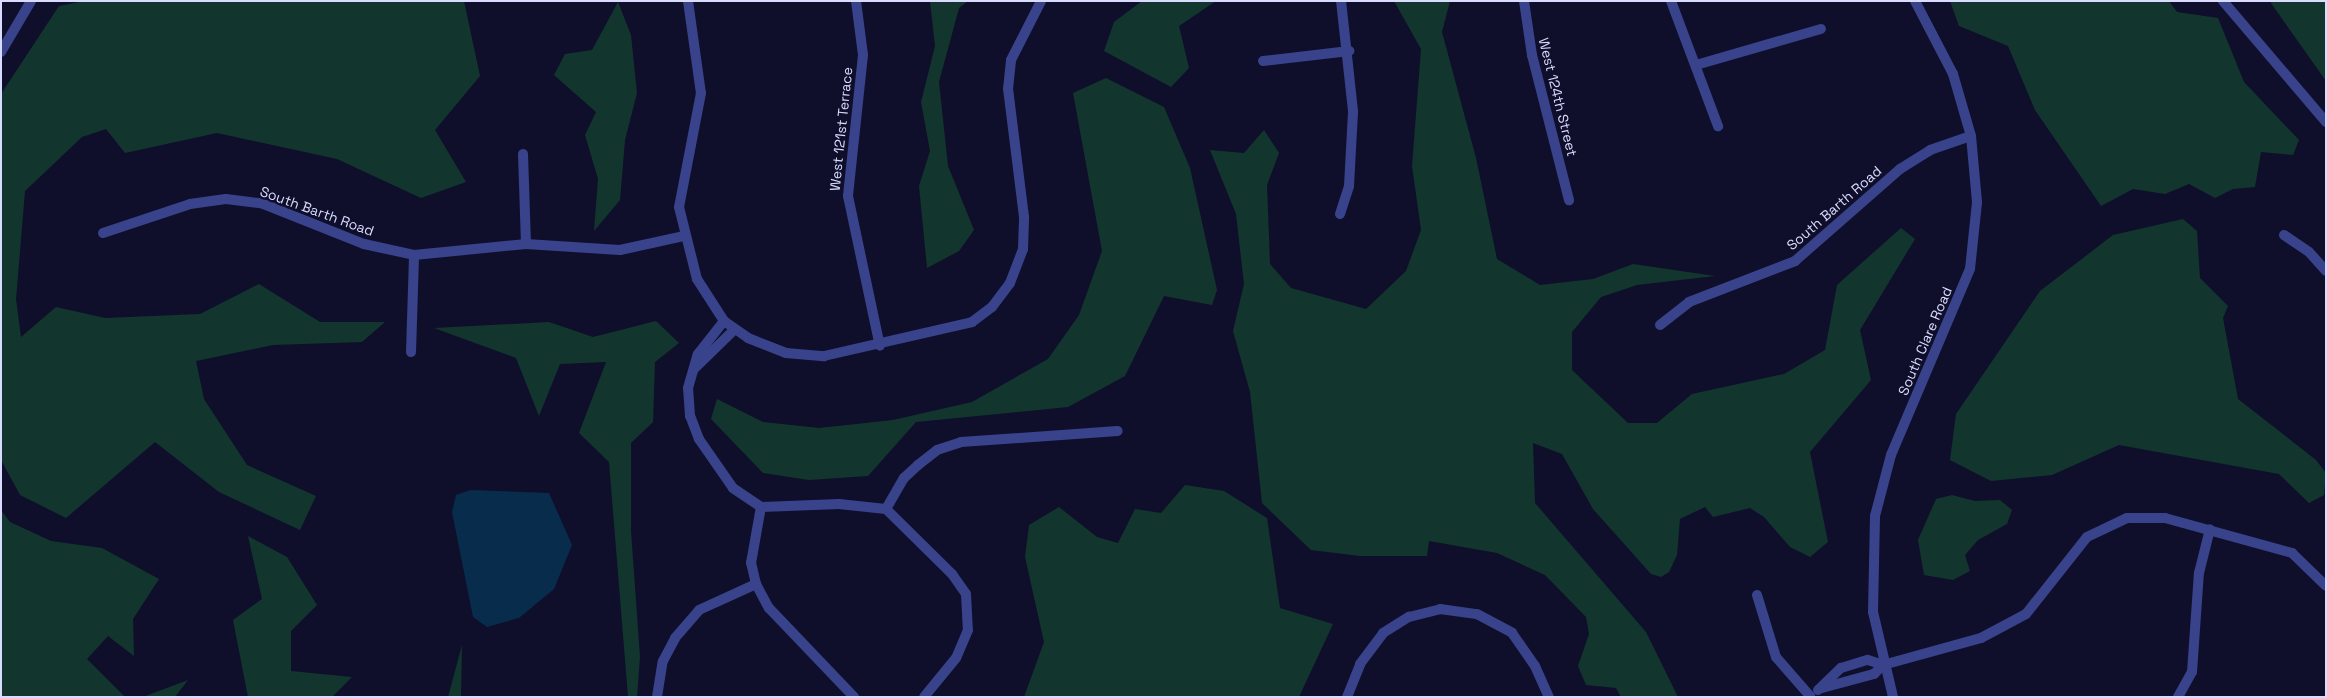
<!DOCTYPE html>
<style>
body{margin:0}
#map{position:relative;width:2327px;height:698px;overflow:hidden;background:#0f0f2b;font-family:"Space Grotesk",sans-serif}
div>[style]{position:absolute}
.green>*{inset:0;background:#12362e}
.water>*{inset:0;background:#082c4c}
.minor>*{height:10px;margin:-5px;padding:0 5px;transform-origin:5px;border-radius:5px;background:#38438c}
span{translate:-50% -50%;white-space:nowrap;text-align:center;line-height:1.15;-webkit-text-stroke:5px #0f0f2b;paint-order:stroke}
.street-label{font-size:14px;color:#dadcff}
.frame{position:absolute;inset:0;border:2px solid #dadcff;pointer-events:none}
</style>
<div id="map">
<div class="green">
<i style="clip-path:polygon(85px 1px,464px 1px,480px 76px,435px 130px,466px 182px,421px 198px,337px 159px,217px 133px,125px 153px,106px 129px,82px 137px,25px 191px,16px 299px,21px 337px,56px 307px,105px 318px,200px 314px,259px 284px,320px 322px,385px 322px,362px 342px,273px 345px,196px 361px,204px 399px,247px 465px,316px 496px,300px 530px,219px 492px,155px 442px,66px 518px,20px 495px,1px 460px,1px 94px,59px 6px)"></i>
<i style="clip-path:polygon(930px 1px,968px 1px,959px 8px,939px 82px,948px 166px,974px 230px,959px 251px,927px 268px,919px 186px,930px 151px,921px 102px,935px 46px)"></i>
<i style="clip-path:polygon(1142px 1px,1216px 1px,1179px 26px,1189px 68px,1171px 87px,1104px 51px,1114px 22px)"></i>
<i style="clip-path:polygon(1394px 1px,1450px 1px,1442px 32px,1476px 158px,1497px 259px,1540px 285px,1593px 279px,1633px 264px,1715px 276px,1637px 285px,1601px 297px,1572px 332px,1572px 370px,1628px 423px,1657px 423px,1692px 394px,1784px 374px,1825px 350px,1837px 285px,1901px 228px,1915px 239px,1860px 330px,1871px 380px,1810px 452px,1828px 542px,1810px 557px,1790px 547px,1764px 517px,1750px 508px,1713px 517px,1705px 507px,1680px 519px,1677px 555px,1669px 572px,1661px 577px,1651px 574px,1593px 509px,1562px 454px,1533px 443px,1535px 503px,1646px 632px,1678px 697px,1621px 697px,1616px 688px,1586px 685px,1578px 666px,1589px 634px,1586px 617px,1545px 575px,1497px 553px,1429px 541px,1427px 556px,1360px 556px,1311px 550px,1262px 503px,1250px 392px,1233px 331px,1244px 284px,1236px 214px,1210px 150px,1244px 153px,1264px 130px,1279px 153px,1267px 185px,1270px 264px,1291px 288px,1366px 309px,1406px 271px,1421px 230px,1412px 166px,1421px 49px)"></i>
<i style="clip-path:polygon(1950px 1px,2169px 1px,2177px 12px,2218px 18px,2244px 82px,2299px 140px,2293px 155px,2261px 152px,2255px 187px,2233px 189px,2215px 198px,2189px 184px,2165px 194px,2133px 189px,2101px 206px,2035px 110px,2008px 46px,1959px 26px)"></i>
<i style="clip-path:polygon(2270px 1px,2326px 1px,2326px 81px,2273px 6px)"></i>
<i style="clip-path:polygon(618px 2px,631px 35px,637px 93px,625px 140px,620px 200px,594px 231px,598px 179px,585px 135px,596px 112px,554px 75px,565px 54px,592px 50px)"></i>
<i style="clip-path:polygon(1106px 78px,1164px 107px,1190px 168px,1217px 290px,1212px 305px,1164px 296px,1125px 376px,1068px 407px,916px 422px,868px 476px,809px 480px,763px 473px,711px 419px,717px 399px,763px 422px,819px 428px,893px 420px,972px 402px,1048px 359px,1079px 315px,1102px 251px,1073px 93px)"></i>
<i style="clip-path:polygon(2183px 219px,2197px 231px,2200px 278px,2228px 306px,2223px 318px,2238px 399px,2316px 460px,2326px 473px,2324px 495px,2309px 503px,2279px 474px,2119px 445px,2052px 475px,1991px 481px,1950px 460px,1956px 414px,2040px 291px,2113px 235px)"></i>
<i style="clip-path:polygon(656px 321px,679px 343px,655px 362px,653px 422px,631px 443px,631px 531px,640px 657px,637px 697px,628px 697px,609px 462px,579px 433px,606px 362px,560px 364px,539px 416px,516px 358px,434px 328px,549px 322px,593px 337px)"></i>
<i style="clip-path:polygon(1185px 485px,1224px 491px,1267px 518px,1280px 608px,1333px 624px,1299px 697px,1024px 697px,1044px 642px,1025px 557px,1029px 525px,1059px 507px,1097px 537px,1118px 543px,1135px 509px,1161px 513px)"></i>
<i style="clip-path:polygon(1952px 495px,1975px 501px,2000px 500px,2012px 510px,2007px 524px,1978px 540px,1965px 555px,1970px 571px,1953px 580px,1924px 575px,1918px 540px,1936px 499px)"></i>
<i style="clip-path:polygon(1px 510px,10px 522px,51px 541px,102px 548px,159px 579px,133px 619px,134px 656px,108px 636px,87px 659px,125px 697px,1px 697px)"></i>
<i style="clip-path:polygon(248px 536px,287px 557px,317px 605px,291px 631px,291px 671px,352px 677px,332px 697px,248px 697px,233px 620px,262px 599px)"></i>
<i style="clip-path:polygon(462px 645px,461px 697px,448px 697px)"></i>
<i style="clip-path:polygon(188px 680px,175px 697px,143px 697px)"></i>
</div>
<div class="water">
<i style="clip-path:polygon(471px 490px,549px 493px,572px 545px,554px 589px,519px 618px,487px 627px,473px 617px,452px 512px,456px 495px)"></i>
</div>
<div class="minor">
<i style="left:688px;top:1px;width:93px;rotate:82deg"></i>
<i style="left:701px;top:93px;width:116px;rotate:100.9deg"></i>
<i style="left:679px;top:207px;width:74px;rotate:76deg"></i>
<i style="left:697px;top:279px;width:50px;rotate:57.3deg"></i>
<i style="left:724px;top:321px;width:29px;rotate:35deg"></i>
<i style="left:748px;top:338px;width:41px;rotate:21.5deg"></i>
<i style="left:786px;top:353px;width:38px;rotate:5deg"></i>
<i style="left:824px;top:356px;width:152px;rotate:-12.9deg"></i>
<i style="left:972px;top:322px;width:25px;rotate:-37deg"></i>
<i style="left:992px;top:307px;width:30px;rotate:-53deg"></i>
<i style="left:1010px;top:283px;width:36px;rotate:-69deg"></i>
<i style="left:1023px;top:249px;width:32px;rotate:-88deg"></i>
<i style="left:1024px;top:217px;width:129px;rotate:-97.1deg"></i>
<i style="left:1008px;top:89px;width:29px;rotate:-84deg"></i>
<i style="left:1011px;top:60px;width:66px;rotate:-63deg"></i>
<i style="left:856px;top:1px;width:54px;rotate:82.6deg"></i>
<i style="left:863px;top:55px;width:142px;rotate:96.1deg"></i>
<i style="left:848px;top:196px;width:153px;rotate:78deg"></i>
<i style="left:1524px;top:1px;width:55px;rotate:81.6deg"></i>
<i style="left:1532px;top:55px;width:150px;rotate:75.7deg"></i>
<i style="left:1671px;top:1px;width:134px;rotate:69.4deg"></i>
<i style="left:2223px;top:1px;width:159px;rotate:49.6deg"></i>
<i style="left:1px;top:52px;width:59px;rotate:-59.5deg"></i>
<i style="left:1263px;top:61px;width:87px;rotate:-6.6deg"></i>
<i style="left:1696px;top:65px;width:130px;rotate:-16.1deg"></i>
<i style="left:523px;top:154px;width:90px;rotate:88.1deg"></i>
<i style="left:1340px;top:214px;width:29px;rotate:-72deg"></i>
<i style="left:1349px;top:186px;width:75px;rotate:-86.9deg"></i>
<i style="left:1353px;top:111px;width:111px;rotate:-96.2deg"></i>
<i style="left:103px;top:233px;width:92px;rotate:-18.4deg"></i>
<i style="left:190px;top:204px;width:36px;rotate:-8deg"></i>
<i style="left:226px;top:199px;width:35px;rotate:7deg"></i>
<i style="left:261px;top:203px;width:111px;rotate:21.7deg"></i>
<i style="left:364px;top:244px;width:51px;rotate:12.4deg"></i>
<i style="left:414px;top:255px;width:113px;rotate:-5.6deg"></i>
<i style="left:526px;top:244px;width:94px;rotate:3.7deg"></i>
<i style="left:620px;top:250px;width:66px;rotate:-12.3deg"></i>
<i style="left:2284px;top:235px;width:30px;rotate:34deg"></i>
<i style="left:2309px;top:252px;width:25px;rotate:48deg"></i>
<i style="left:1660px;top:325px;width:37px;rotate:-38deg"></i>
<i style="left:1689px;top:302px;width:114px;rotate:-21.1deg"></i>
<i style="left:1795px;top:261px;width:140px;rotate:-41.2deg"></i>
<i style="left:1900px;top:169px;width:36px;rotate:-32deg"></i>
<i style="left:1930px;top:150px;width:43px;rotate:-18.9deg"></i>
<i style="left:411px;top:352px;width:97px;rotate:-88.2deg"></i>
<i style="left:694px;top:369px;width:57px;rotate:-44.3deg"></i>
<i style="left:761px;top:507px;width:78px;rotate:-2.2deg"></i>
<i style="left:839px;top:504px;width:47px;rotate:6.1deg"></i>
<i style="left:886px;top:509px;width:93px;rotate:44.6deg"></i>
<i style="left:952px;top:574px;width:24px;rotate:55deg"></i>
<i style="left:966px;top:594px;width:36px;rotate:87deg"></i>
<i style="left:968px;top:630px;width:30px;rotate:113deg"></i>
<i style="left:956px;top:658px;width:50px;rotate:129.4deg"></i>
<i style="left:886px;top:509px;width:36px;rotate:-60deg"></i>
<i style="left:904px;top:478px;width:19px;rotate:-43deg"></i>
<i style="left:918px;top:465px;width:24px;rotate:-38deg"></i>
<i style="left:937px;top:450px;width:25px;rotate:-18deg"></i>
<i style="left:961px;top:442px;width:157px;rotate:-4deg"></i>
<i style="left:756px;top:584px;width:27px;rotate:62deg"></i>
<i style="left:769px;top:608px;width:123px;rotate:46.3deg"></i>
<i style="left:1757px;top:595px;width:65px;rotate:73deg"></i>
<i style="left:1776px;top:657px;width:52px;rotate:48.9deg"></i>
<i style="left:1822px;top:688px;width:54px;rotate:-15.1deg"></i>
<i style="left:1874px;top:674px;width:13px;rotate:-45deg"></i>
<i style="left:1883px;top:665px;width:102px;rotate:-15.4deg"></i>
<i style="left:1981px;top:638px;width:51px;rotate:-28.1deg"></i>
<i style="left:2026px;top:614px;width:98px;rotate:-51.6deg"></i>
<i style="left:2087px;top:537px;width:44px;rotate:-25.4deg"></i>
<i style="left:2127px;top:518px;width:38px"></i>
<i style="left:2165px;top:518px;width:132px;rotate:15.4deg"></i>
<i style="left:2292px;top:553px;width:47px;rotate:44.1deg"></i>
<i style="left:1818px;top:690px;width:32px;rotate:-44deg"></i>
<i style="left:1841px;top:668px;width:28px;rotate:-17deg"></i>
<i style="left:1868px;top:660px;width:16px;rotate:18deg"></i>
<i style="left:657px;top:697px;width:36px;rotate:-81deg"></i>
<i style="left:663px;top:661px;width:26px;rotate:-62deg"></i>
<i style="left:675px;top:638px;width:37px;rotate:-49deg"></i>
<i style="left:699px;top:610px;width:63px;rotate:-24.5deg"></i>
<i style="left:756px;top:584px;width:22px;rotate:-103deg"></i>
<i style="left:751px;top:563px;width:57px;rotate:-79.9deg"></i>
<i style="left:761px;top:507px;width:34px;rotate:-146deg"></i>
<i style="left:733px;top:488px;width:60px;rotate:-124.8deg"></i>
<i style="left:699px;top:439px;width:25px;rotate:-111deg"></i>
<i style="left:690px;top:416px;width:28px;rotate:-94deg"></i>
<i style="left:688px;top:388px;width:35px;rotate:-74deg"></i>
<i style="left:698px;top:354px;width:42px;rotate:-51.8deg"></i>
<i style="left:1347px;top:697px;width:35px;rotate:-68deg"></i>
<i style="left:1360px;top:664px;width:39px;rotate:-53deg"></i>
<i style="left:1383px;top:633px;width:31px;rotate:-32deg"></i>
<i style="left:1409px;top:617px;width:32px;rotate:-14deg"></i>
<i style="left:1440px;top:609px;width:37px;rotate:8deg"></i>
<i style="left:1477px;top:614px;width:40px;rotate:28deg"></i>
<i style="left:1512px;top:633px;width:40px;rotate:55.1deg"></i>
<i style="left:1535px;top:666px;width:34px;rotate:66deg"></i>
<i style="left:1893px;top:697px;width:87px;rotate:-103.2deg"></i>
<i style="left:1873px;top:612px;width:96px;rotate:-88.8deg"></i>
<i style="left:1875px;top:516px;width:63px;rotate:-75.3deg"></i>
<i style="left:1891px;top:455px;width:202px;rotate:-67deg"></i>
<i style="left:1970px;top:269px;width:67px;rotate:-84deg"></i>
<i style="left:1977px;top:202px;width:66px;rotate:-95.2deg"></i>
<i style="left:1971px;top:136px;width:65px;rotate:-106.2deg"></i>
<i style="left:1953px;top:74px;width:82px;rotate:-117.5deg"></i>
<i style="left:2178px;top:697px;width:29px;rotate:-61deg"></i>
<i style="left:2192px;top:672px;width:99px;rotate:-86deg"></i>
<i style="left:2199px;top:573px;width:45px;rotate:-76deg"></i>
</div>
<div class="street-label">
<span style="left:1558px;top:97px;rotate:76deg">West 124th Street</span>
<span style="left:841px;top:129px;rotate:-84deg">West 121st Terrace</span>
<span style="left:1834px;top:208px;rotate:-41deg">South Barth Road</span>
<span style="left:317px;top:211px;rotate:20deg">South Barth Road</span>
<span style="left:1925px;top:341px;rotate:-67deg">South Clare Road</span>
</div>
<div class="frame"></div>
</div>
